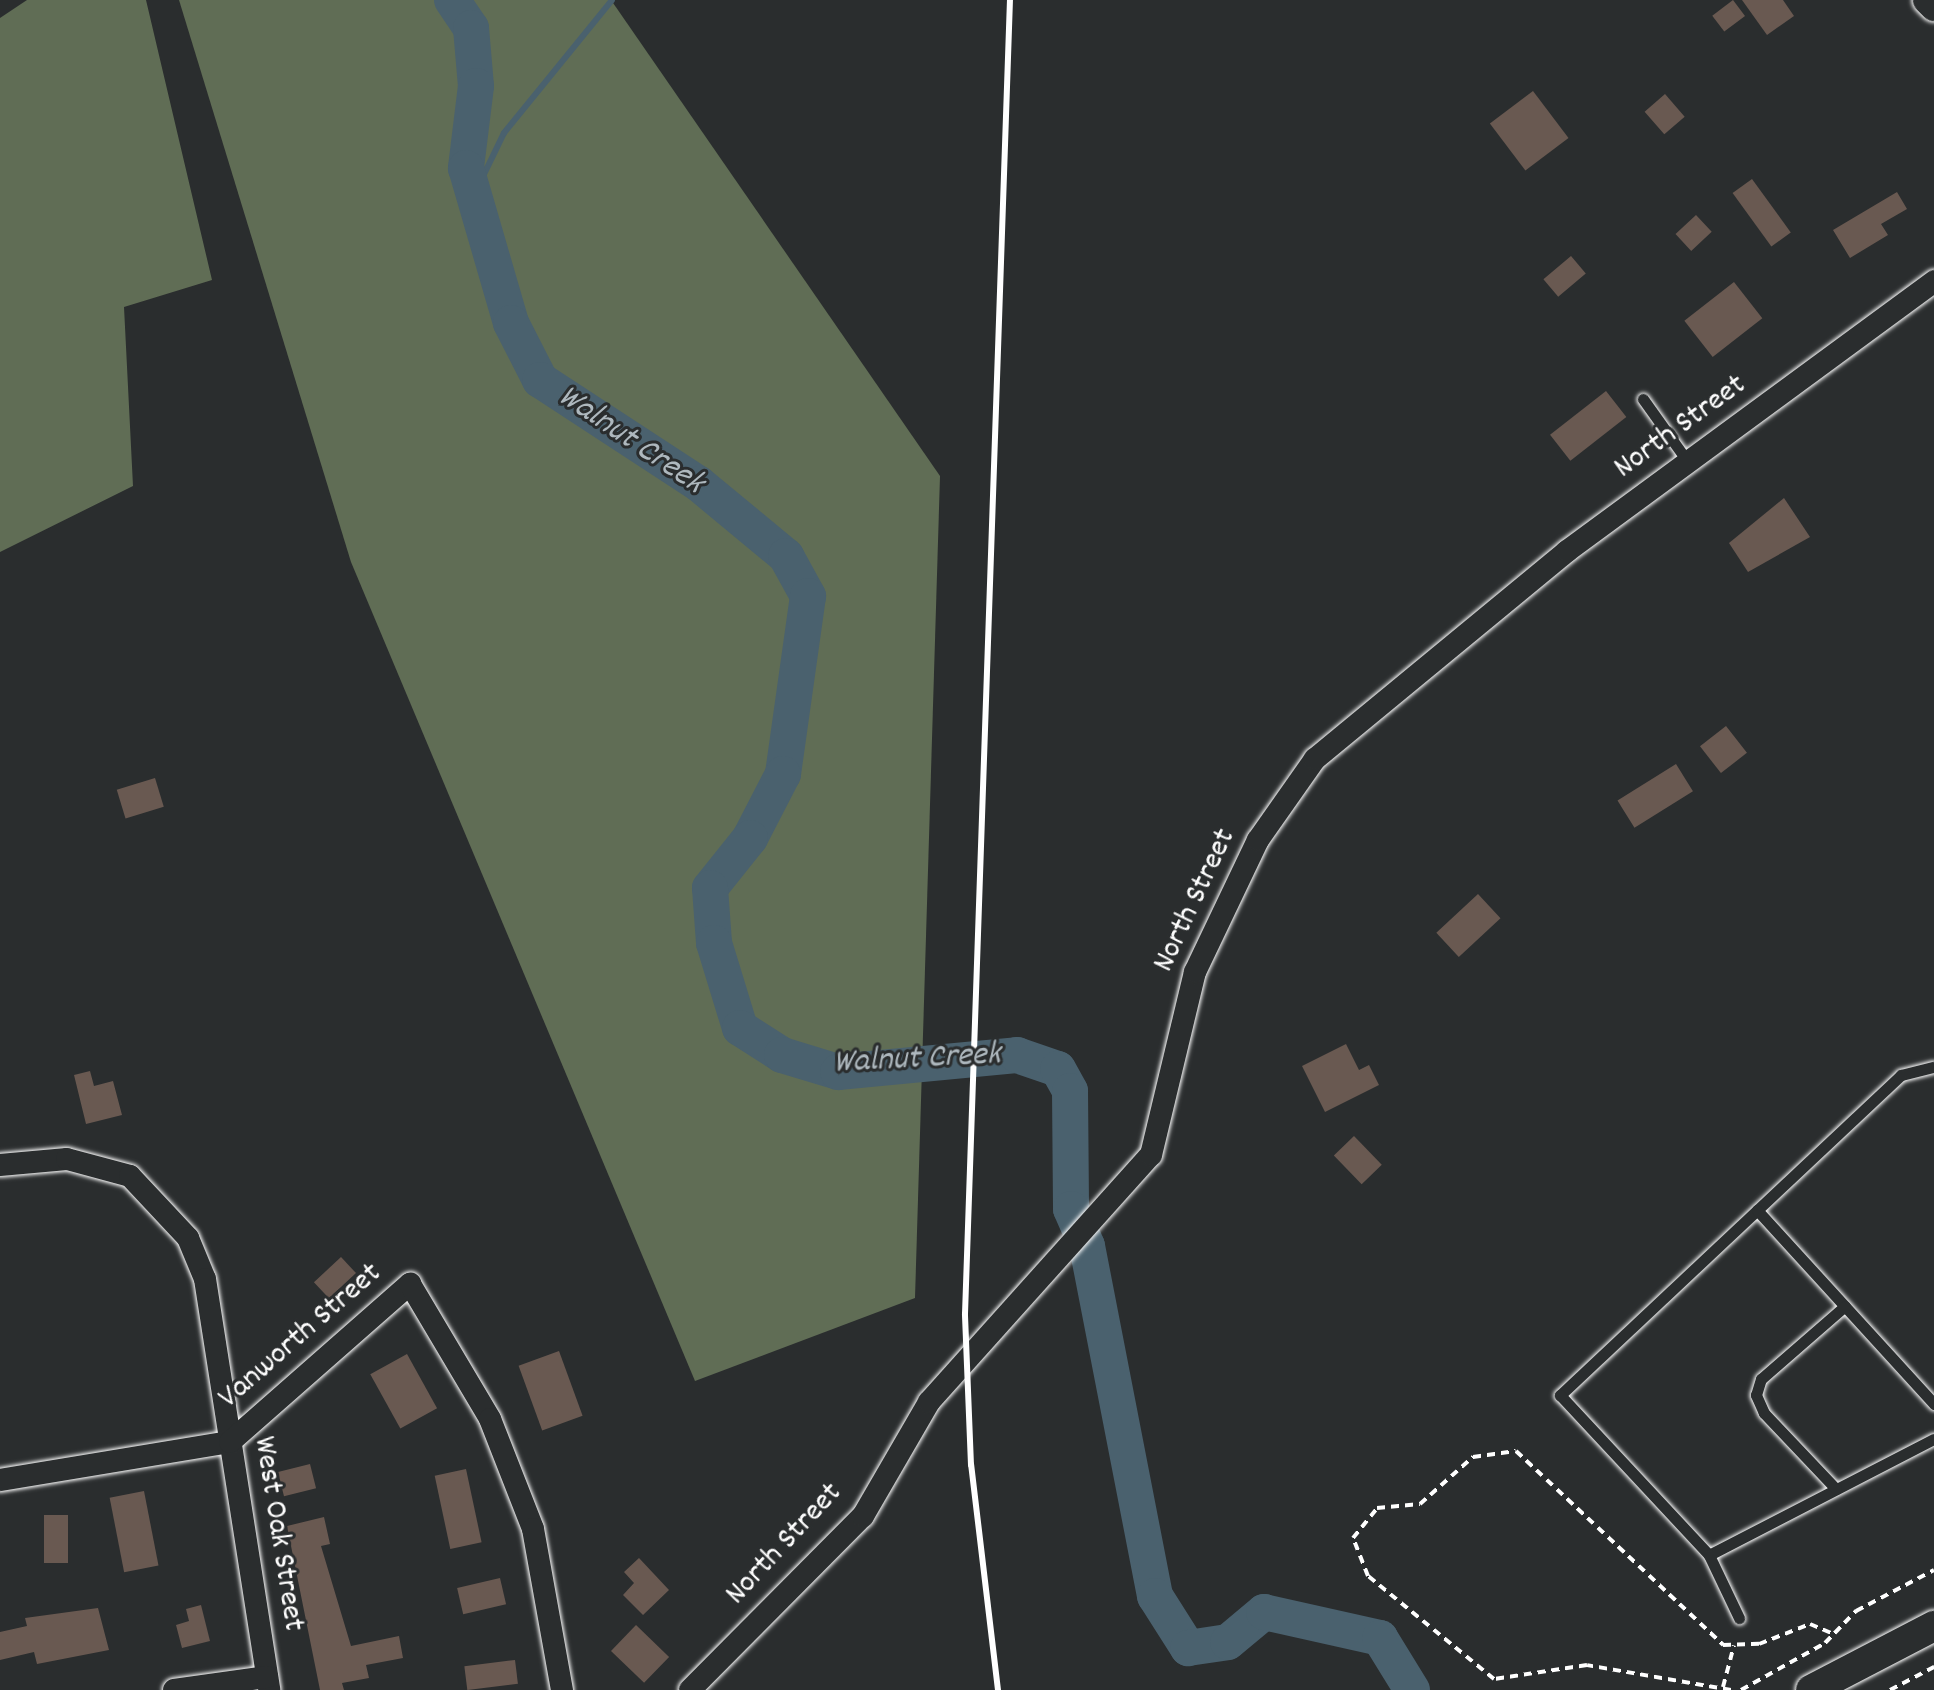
<!DOCTYPE html>
<style>
body{margin:0}
#map{position:relative;width:1934px;height:1690px;overflow:hidden;background:#2a2d2e;font-family:Dekko,sans-serif}
div>[style]{position:absolute}
.green>*{inset:0;background:#606d55}
.stream>*{height:6px;margin:-3px;padding:0 3px;transform-origin:3px;border-radius:3px;background:#4a616e}
.river>*{height:36px;margin:-18px;padding:0 18px;transform-origin:18px;border-radius:18px;background:#4a616e}
.building>*{inset:0;background:#695951;transform-origin:0 0}
.path>*{height:4px;margin-top:-2px;transform-origin:0;background:repeating-linear-gradient(90deg,#fff 0 8px,transparent 0 14px)}
.roads{filter:drop-shadow(0 0 2px #fff) drop-shadow(0 0 2px #fff)}
.service>*{height:11px;margin:-5.5px;padding:0 5.5px;transform-origin:5.5px;border-radius:5.5px;background:#2a2d2e}
.minor>*{height:22px;margin:-11px;padding:0 11px;transform-origin:11px;border-radius:11px;background:#2a2d2e}
.tertiary>*{height:28px;margin:-14px;padding:0 14px;transform-origin:14px;border-radius:14px;background:#2a2d2e}
.secondary>*{height:30px;margin:-15px;padding:0 15px;transform-origin:15px;border-radius:15px;background:#2a2d2e}
.rail>*{height:6px;margin:-3px;padding:0 3px;transform-origin:3px;border-radius:3px;background:#fff}
span{translate:-50% -50%;white-space:nowrap;text-align:center;line-height:1.15;-webkit-text-stroke:6px #2a2d2e;paint-order:stroke}
.street-label{font-size:32px;color:#fff}
.water-label{font-size:34px;color:#aeb8be;font-style:italic}
</style>
<div id="map">
<div class="green">
<i style="clip-path:polygon(27px 0,146px 0,212px 280px,124px 307px,133px 486px,0 552px,0 18px)"></i>
<i style="clip-path:polygon(179px 0,611px 0,940px 476px,915px 1298px,695px 1381px,351px 562px)"></i>
</div>
<div class="stream">
<i style="left:473px;top:197px;width:71px;rotate:-64.2deg"></i>
<i style="left:504px;top:133px;width:171px;rotate:-50.9deg"></i>
</div>
<div class="river">
<i style="left:452px;top:0;width:34px;rotate:56deg"></i>
<i style="left:471px;top:28px;width:58px;rotate:85.1deg"></i>
<i style="left:476px;top:86px;width:83px;rotate:97deg"></i>
<i style="left:466px;top:168px;width:161px;rotate:73.8deg"></i>
<i style="left:511px;top:323px;width:64px;rotate:63deg"></i>
<i style="left:540px;top:380px;width:190px;rotate:33.2deg"></i>
<i style="left:699px;top:484px;width:113px;rotate:39.6deg"></i>
<i style="left:786px;top:556px;width:46px;rotate:61.2deg"></i>
<i style="left:808px;top:596px;width:180px;rotate:98deg"></i>
<i style="left:783px;top:774px;width:72px;rotate:117.3deg"></i>
<i style="left:750px;top:838px;width:64px;rotate:128.7deg"></i>
<i style="left:710px;top:888px;width:55px;rotate:85.8deg"></i>
<i style="left:714px;top:943px;width:89px;rotate:73deg"></i>
<i style="left:740px;top:1028px;width:50px;rotate:32.7deg"></i>
<i style="left:782px;top:1055px;width:59px;rotate:16.9deg"></i>
<i style="left:838px;top:1072px;width:180px;rotate:-5.4deg"></i>
<i style="left:1017px;top:1055px;width:43px;rotate:18.9deg"></i>
<i style="left:1058px;top:1069px;width:25px;rotate:61deg"></i>
<i style="left:1070px;top:1091px;width:118px;rotate:89.5deg"></i>
<i style="left:1071px;top:1209px;width:40px;rotate:66.6deg"></i>
<i style="left:1087px;top:1246px;width:357px;rotate:79deg"></i>
<i style="left:1155px;top:1596px;width:62px;rotate:57.6deg"></i>
<i style="left:1188px;top:1648px;width:40px;rotate:-8.5deg"></i>
<i style="left:1228px;top:1642px;width:47px;rotate:-39.8deg"></i>
<i style="left:1264px;top:1612px;width:119px;rotate:12.6deg"></i>
<i style="left:1380px;top:1638px;width:61px;rotate:58.4deg"></i>
</div>
<div class="building">
<i style="left:1733px;top:0;width:20px;height:26px;rotate:53deg"></i>
<i style="clip-path:polygon(1742px 0,1783px 0,1794px 16px,1767px 35px)"></i>
<i style="left:1533px;top:91px;width:59px;height:54px;rotate:53deg"></i>
<i style="left:1665px;top:94px;width:30px;height:27px;rotate:49deg"></i>
<i style="left:1752px;top:179px;width:66px;height:24px;rotate:54deg"></i>
<i style="clip-path:polygon(1897px 192px,1907px 209px,1881px 224px,1888px 235px,1850px 258px,1833px 230px)"></i>
<i style="left:1696px;top:215px;width:23px;height:28px;rotate:47deg"></i>
<i style="left:1571px;top:256px;width:23px;height:36px;rotate:50deg"></i>
<i style="left:1734px;top:282px;width:46px;height:63px;rotate:52deg"></i>
<i style="left:1606px;top:391px;width:33px;height:71px;rotate:52deg"></i>
<i style="clip-path:polygon(1784px 498px,1810px 537px,1748px 572px,1729px 543px)"></i>
<i style="left:1726px;top:726px;width:34px;height:33px;rotate:52deg"></i>
<i style="left:1676px;top:764px;width:32px;height:69px;rotate:58deg"></i>
<i style="left:155px;top:778px;width:30px;height:40px;rotate:73deg"></i>
<i style="left:1478px;top:894px;width:33px;height:57px;rotate:47deg"></i>
<i style="clip-path:polygon(1346px 1044px,1359px 1070px,1369px 1065px,1379px 1085px,1325px 1112px,1302px 1066px)"></i>
<i style="clip-path:polygon(90px 1071px,94px 1086px,113px 1081px,122px 1115px,86px 1124px,74px 1075px)"></i>
<i style="left:1354px;top:1136px;width:40px;height:28px;rotate:46deg"></i>
<i style="left:341px;top:1257px;width:22px;height:37px;rotate:47deg"></i>
<i style="left:559px;top:1351px;width:69px;height:43px;rotate:70deg"></i>
<i style="left:407px;top:1354px;width:62px;height:42px;rotate:61deg"></i>
<i style="left:310px;top:1464px;width:25px;height:33px;rotate:76deg"></i>
<i style="left:466px;top:1469px;width:75px;height:32px;rotate:78deg"></i>
<i style="left:144px;top:1491px;width:76px;height:35px;rotate:79deg"></i>
<i style="left:44px;top:1515px;width:24px;height:48px"></i>
<i style="clip-path:polygon(324px 1517px,330px 1544px,321px 1546px,351px 1646px,399px 1636px,403px 1658px,366px 1665px,369px 1678px,342px 1683px,344px 1690px,320px 1690px,287px 1526px)"></i>
<i style="clip-path:polygon(639px 1558px,669px 1590px,643px 1615px,623px 1595px,634px 1583px,624px 1572px)"></i>
<i style="left:500px;top:1578px;width:27px;height:44px;rotate:77deg"></i>
<i style="clip-path:polygon(201px 1605px,210px 1641px,182px 1648px,176px 1625px,189px 1621px,186px 1609px)"></i>
<i style="clip-path:polygon(98px 1608px,109px 1650px,37px 1664px,34px 1652px,0 1660px,0 1632px,27px 1626px,25px 1618px)"></i>
<i style="left:636px;top:1625px;width:46px;height:36px;rotate:44deg"></i>
<i style="left:515px;top:1660px;width:24px;height:51px;rotate:83deg"></i>
</div>
<div class="path">
<i style="left:1723px;top:1687px;width:43px;rotate:-75.3deg"></i>
<i style="left:1731px;top:1690px;width:146px;rotate:-170.2deg"></i>
<i style="left:1587px;top:1665px;width:94px;rotate:171.4deg"></i>
<i style="left:1494px;top:1679px;width:163px;rotate:-140.7deg"></i>
<i style="left:1368px;top:1576px;width:41px;rotate:-111.5deg"></i>
<i style="left:1353px;top:1538px;width:38px;rotate:-51deg"></i>
<i style="left:1377px;top:1508px;width:43px;rotate:-5.3deg"></i>
<i style="left:1420px;top:1504px;width:71px;rotate:-41.6deg"></i>
<i style="left:1473px;top:1457px;width:43px;rotate:-7.9deg"></i>
<i style="left:1516px;top:1451px;width:284px;rotate:43.1deg"></i>
<i style="left:1723px;top:1645px;width:36px;rotate:-2deg"></i>
<i style="left:1759px;top:1644px;width:55px;rotate:-21.4deg"></i>
<i style="left:1810px;top:1624px;width:25px;rotate:23deg"></i>
<i style="left:1741px;top:1690px;width:96px;rotate:-29.2deg"></i>
<i style="left:1825px;top:1643px;width:45px;rotate:-45.9deg"></i>
<i style="left:1856px;top:1611px;width:88px;rotate:-27.7deg"></i>
<i style="left:1890px;top:1690px;width:50px;rotate:-27.6deg"></i>
</div>
<div class="roads">
<div class="service">
<i style="left:1643px;top:399px;width:77px;rotate:54.5deg"></i>
<i style="left:1933px;top:1067px;width:33px;rotate:166deg"></i>
<i style="left:1901px;top:1075px;width:468px;rotate:136.8deg"></i>
<i style="left:1560px;top:1395px;width:219px;rotate:47deg"></i>
<i style="left:1709px;top:1555px;width:253px;rotate:-27.3deg"></i>
<i style="left:1757px;top:1210px;width:263px;rotate:47.6deg"></i>
<i style="left:1836px;top:1489px;width:105px;rotate:-133.5deg"></i>
<i style="left:1764px;top:1413px;width:20px;rotate:-114deg"></i>
<i style="left:1756px;top:1395px;width:17px;rotate:-73deg"></i>
<i style="left:1761px;top:1379px;width:111px;rotate:-41deg"></i>
<i style="left:1709px;top:1555px;width:70px;rotate:64.5deg"></i>
</div>
<div class="minor">
<i style="left:0;top:1165px;width:67px;rotate:-5.1deg"></i>
<i style="left:67px;top:1159px;width:65px;rotate:15.1deg"></i>
<i style="left:130px;top:1176px;width:85px;rotate:46.9deg"></i>
<i style="left:188px;top:1238px;width:44px;rotate:67.5deg"></i>
<i style="left:205px;top:1279px;width:416px;rotate:81.1deg"></i>
<i style="left:0;top:1480px;width:233px;rotate:-9.4deg"></i>
<i style="left:230px;top:1442px;width:240px;rotate:-41.3deg"></i>
<i style="left:410px;top:1284px;width:157px;rotate:59.3deg"></i>
<i style="left:490px;top:1419px;width:118px;rotate:68.6deg"></i>
<i style="left:533px;top:1529px;width:164px;rotate:79.8deg"></i>
<i style="left:174px;top:1690px;width:94px;rotate:-8deg"></i>
<i style="left:690px;top:1690px;width:245px;rotate:-45.2deg"></i>
<i style="left:863px;top:1516px;width:132px;rotate:-59.9deg"></i>
<i style="left:929px;top:1402px;width:332px;rotate:-48.1deg"></i>
<i style="left:1151px;top:1155px;width:188px;rotate:-76.5deg"></i>
<i style="left:1195px;top:972px;width:146px;rotate:-64.5deg"></i>
<i style="left:1258px;top:840px;width:99px;rotate:-54.9deg"></i>
<i style="left:1315px;top:759px;width:327px;rotate:-39.5deg"></i>
<i style="left:1567px;top:551px;width:456px;rotate:-36.3deg"></i>
</div>
<div class="tertiary">
<i style="left:1927px;top:0;width:10px;rotate:45deg"></i>
</div>
<div class="secondary">
<i style="left:1811px;top:1690px;width:139px;rotate:-27.5deg"></i>
</div>
</div>
<div class="rail">
<i style="left:998px;top:1690px;width:227px;rotate:-96.8deg"></i>
<i style="left:971px;top:1465px;width:151px;rotate:-92.3deg"></i>
<i style="left:965px;top:1314px;width:1315px;rotate:-88.04deg"></i>
</div>
<div class="street-label">
<span style="left:1681px;top:428px;rotate:-36deg">North Street</span>
<span style="left:1196px;top:901px;rotate:-65deg">North Street</span>
<span style="left:301px;top:1337px;rotate:-41deg">Vanworth Street</span>
<span style="left:277px;top:1534px;rotate:81deg">West Oak Street</span>
<span style="left:785px;top:1545px;rotate:-47deg">North Street</span>
</div>
<div class="water-label">
<span style="left:630px;top:441px;rotate:34deg">Walnut Creek</span>
<span style="left:917px;top:1060px;rotate:-3deg">Walnut Creek</span>
</div>
</div>
